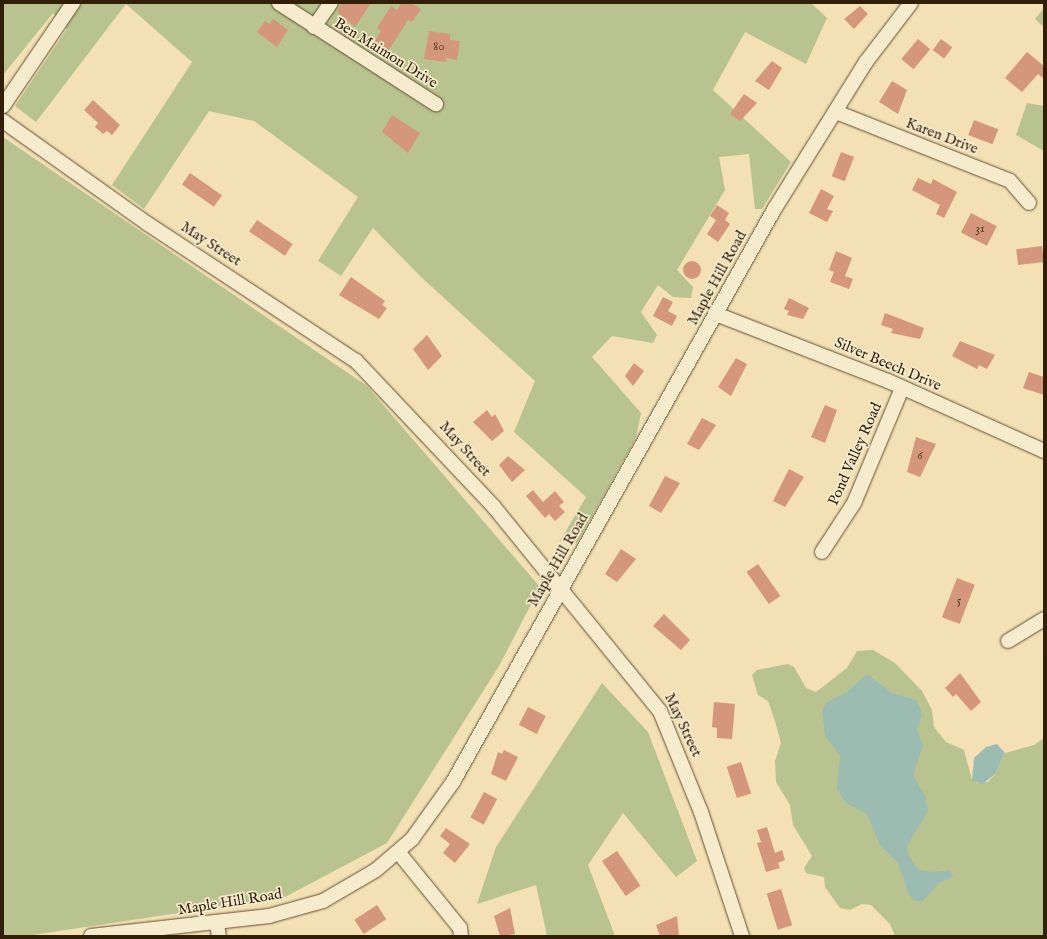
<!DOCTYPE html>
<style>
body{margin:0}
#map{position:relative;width:1047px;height:939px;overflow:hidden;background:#f3e0b4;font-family:"IM FELL English",serif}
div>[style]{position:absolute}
.green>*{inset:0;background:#b8c38f}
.water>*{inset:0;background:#9cbcb2}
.building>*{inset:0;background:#d5977c;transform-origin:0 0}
.round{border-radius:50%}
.roads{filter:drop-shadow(0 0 1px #624f32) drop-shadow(0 0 1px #624f32)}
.minor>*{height:14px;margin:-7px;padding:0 7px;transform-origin:7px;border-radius:7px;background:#f7ebce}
span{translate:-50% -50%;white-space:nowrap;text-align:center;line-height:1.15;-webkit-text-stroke:3.5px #f7ebce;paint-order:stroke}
.number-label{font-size:13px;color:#5b3d24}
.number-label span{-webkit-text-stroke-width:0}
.street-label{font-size:15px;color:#321f07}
.frame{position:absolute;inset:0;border:4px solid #321f07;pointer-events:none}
</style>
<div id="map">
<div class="green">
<i style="clip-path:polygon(3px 3px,811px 3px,827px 18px,806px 64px,745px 32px,713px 90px,791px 162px,762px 209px,755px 209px,749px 154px,719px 157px,725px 190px,677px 270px,693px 287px,691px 298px,673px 297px,658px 285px,641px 312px,657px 335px,653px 343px,612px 336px,592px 357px,641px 413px,636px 438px,577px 543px,560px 541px,586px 497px,514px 432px,535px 381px,421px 277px,373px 228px,341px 276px,318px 261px,358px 197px,254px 121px,209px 111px,144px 209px,112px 185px,192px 62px,126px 4px,36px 122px,15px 106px,67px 29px,53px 13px,3px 75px)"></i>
<i style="clip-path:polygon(1044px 8px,1044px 27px,1035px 19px)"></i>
<i style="clip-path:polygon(1027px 103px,1044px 106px,1044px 151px,1016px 135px)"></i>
<i style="clip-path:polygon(3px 137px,367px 386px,540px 587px,499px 666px,387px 843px,285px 897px,26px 936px,3px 936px)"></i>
<i style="clip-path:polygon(873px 650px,895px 663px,922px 691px,932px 710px,934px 727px,946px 742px,964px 750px,972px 780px,977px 783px,988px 782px,995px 774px,1005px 753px,1034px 745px,1044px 738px,1044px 936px,895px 936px,890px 924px,871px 905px,862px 904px,850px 910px,840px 908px,825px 887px,824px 877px,806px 873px,804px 868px,812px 856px,793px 825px,790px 805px,776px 782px,775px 761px,781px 743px,775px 721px,768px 701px,758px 695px,752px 675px,757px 670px,788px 664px,794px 667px,806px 688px,816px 692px,847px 668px,857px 651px)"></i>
<i style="clip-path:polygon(602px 683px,648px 732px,697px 861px,676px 877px,623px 813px,588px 865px,615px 936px,547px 936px,536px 885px,477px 904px,496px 847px)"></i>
</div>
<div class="water">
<i style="clip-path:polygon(867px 674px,892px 693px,916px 700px,920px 708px,922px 715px,917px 730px,923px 745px,913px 775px,925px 796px,928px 811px,907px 846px,908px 854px,918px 870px,934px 872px,950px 870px,953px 877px,939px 883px,923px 901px,915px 901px,909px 895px,898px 863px,880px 845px,867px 814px,846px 803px,837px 789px,840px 756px,825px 736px,822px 711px,826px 703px,848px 691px)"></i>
<i style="clip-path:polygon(997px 744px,1005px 753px,995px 774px,983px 784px,972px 781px,974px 758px,986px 747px)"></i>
</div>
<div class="building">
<i style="clip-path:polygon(342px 3px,371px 3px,355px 27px,337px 12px)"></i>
<i style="clip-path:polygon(401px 3px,412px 3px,421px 9px,412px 22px,408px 20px,389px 50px,375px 41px,381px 31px,377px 28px,391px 6px,397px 10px)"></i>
<i style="clip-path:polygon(860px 6px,868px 14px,854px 29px,844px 19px)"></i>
<i style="clip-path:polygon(273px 19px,288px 30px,277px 47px,257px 32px,265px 21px,269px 24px)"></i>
<i style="clip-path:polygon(429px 31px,450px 34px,450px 40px,460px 41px,457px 60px,446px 58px,446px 62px,424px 59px)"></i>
<i style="left:918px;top:39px;width:16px;height:26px;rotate:40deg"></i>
<i style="left:941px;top:39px;width:14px;height:14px;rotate:36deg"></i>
<i style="clip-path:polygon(1027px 52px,1044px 66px,1044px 79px,1038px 74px,1022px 92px,1005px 78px)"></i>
<i style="clip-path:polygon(772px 61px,782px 68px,769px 90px,755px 81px)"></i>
<i style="clip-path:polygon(892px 81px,907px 90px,898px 114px,879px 102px)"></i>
<i style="clip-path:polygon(744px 94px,757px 103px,740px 121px,730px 114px)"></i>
<i style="clip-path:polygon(93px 100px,120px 125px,112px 135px,107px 131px,103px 134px,95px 127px,98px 123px,84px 110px)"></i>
<i style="clip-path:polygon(392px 115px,420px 133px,408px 153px,382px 132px)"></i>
<i style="left:974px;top:120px;width:26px;height:16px;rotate:21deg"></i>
<i style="left:841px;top:152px;width:14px;height:26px;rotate:21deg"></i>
<i style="left:190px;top:173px;width:39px;height:14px;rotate:35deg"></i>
<i style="clip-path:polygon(918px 178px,931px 184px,933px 179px,957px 192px,944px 218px,936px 214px,940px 205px,912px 190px)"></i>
<i style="clip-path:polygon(821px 189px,834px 196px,827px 209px,833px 211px,827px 222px,809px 213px)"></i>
<i style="clip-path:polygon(717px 205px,729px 213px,725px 220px,730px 224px,718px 242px,707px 234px,716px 220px,710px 216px)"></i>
<i style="left:971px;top:213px;width:29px;height:22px;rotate:27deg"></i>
<i style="left:257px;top:220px;width:43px;height:14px;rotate:34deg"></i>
<i style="left:1042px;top:246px;width:16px;height:26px;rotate:83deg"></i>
<i style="clip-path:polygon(836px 251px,852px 258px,845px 276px,853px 279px,849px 289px,830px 282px,834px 272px,829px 270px)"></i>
<i class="round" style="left:683px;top:261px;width:18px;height:18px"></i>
<i style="clip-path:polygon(351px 277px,385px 301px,382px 305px,387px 308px,379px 319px,339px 295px)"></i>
<i style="clip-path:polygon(663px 297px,673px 302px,668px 311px,677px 316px,672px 326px,653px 316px)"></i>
<i style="clip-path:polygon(789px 298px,809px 308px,803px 319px,787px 315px,789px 311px,784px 309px)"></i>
<i style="clip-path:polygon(885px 313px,924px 328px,920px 339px,891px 333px,893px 329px,881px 325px)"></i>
<i style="clip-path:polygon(427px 335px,442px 356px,428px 370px,413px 349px)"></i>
<i style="clip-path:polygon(960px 341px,995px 355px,987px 369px,979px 365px,977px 369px,952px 356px)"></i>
<i style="clip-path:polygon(736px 358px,747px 364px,731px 396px,718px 387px)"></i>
<i style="clip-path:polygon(634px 363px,644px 371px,633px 386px,625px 376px)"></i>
<i style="clip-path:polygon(1029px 372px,1044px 377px,1044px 395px,1023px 388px)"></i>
<i style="clip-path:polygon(825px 405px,837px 410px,825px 443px,811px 437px)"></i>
<i style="clip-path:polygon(487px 410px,492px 417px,495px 414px,504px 431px,492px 441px,473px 422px)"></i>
<i style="clip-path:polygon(702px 418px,716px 425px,699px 450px,687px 444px)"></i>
<i style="clip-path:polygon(916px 437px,936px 444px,920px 477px,907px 472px)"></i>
<i style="clip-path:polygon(508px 456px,525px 470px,512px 482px,499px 465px)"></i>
<i style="clip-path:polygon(789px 469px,804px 477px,785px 507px,773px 501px)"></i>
<i style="clip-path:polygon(665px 476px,680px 483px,661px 513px,649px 506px)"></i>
<i style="clip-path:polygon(533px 490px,543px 502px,555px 491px,564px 502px,559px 506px,565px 512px,555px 521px,549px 514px,545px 518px,526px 496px)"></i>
<i style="clip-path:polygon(621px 549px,636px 559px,617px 582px,605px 574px)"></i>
<i style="left:758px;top:564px;width:39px;height:14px;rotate:55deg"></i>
<i style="left:957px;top:578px;width:19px;height:42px;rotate:21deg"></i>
<i style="clip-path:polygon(664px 614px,690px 640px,681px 650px,653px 626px)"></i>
<i style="clip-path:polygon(960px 673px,981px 702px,971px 711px,956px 694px,953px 697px,945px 688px)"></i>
<i style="clip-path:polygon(714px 702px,735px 704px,732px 739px,717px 738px,717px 728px,712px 727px)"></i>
<i style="left:528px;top:707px;width:20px;height:20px;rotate:27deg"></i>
<i style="clip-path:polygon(504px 750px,518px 757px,506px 781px,491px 774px,498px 752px,502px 754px)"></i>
<i style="left:741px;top:762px;width:33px;height:15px;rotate:72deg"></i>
<i style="left:484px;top:792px;width:15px;height:29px;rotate:28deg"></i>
<i style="clip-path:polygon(767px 827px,775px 853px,782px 850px,785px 860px,778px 863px,780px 868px,766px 872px,757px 843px,761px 842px,757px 830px)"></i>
<i style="clip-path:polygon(446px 828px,470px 844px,455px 863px,443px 853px,450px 844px,440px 836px)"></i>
<i style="left:617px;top:851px;width:42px;height:18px;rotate:56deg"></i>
<i style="left:781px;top:889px;width:38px;height:15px;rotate:73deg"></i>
<i style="left:377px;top:905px;width:17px;height:27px;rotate:57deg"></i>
<i style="clip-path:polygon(510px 908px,515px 934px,500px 936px,494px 916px)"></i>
<i style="clip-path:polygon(677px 916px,679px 936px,660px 936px,656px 925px)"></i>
</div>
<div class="roads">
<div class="minor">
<i style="left:279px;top:3px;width:187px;rotate:32.8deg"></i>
<i style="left:314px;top:27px;width:29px;rotate:-55deg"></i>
<i style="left:3px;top:106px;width:125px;rotate:-55.8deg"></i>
<i style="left:836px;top:112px;width:187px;rotate:21.6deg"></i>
<i style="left:1010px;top:181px;width:29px;rotate:49deg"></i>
<i style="left:3px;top:121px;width:178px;rotate:35.4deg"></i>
<i style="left:148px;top:224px;width:249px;rotate:33.4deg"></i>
<i style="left:356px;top:361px;width:201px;rotate:46.6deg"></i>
<i style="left:494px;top:507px;width:263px;rotate:50.9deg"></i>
<i style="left:660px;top:711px;width:109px;rotate:67.9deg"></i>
<i style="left:701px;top:812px;width:131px;rotate:71.7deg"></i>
<i style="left:716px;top:314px;width:185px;rotate:21.3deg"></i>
<i style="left:888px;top:381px;width:171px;rotate:24.2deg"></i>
<i style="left:822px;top:552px;width:59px;rotate:-56.9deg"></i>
<i style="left:854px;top:503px;width:125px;rotate:-67.3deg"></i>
<i style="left:1008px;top:641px;width:42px;rotate:-31.4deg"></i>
<i style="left:399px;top:853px;width:97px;rotate:50.9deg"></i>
<i style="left:460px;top:928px;width:8px;rotate:83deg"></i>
<i style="left:217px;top:924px;width:12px;rotate:81deg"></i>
<i style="left:91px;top:936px;width:179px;rotate:-6.4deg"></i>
<i style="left:269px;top:916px;width:56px;rotate:-15.5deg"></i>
<i style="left:323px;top:901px;width:61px;rotate:-30.3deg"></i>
<i style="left:376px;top:870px;width:48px;rotate:-40.7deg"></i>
<i style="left:412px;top:839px;width:70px;rotate:-54.3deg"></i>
<i style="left:453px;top:782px;width:658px;rotate:-60.71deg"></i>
<i style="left:775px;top:208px;width:172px;rotate:-58.1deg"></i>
<i style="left:866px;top:62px;width:74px;rotate:-52.7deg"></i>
</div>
</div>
<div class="number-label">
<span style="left:439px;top:47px">80</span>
<span style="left:980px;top:229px">31</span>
<span style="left:920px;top:456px">6</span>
<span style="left:959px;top:601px">5</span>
</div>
<div class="street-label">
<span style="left:386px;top:53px;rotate:32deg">Ben Maimon Drive</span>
<span style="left:942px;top:136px;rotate:21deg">Karen Drive</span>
<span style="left:211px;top:244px;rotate:33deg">May Street</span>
<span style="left:717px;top:278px;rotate:-61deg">Maple Hill Road</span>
<span style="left:888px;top:364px;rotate:23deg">Silver Beech Drive</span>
<span style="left:465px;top:449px;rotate:48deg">May Street</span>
<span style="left:855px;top:454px;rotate:-66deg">Pond Valley Road</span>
<span style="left:558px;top:560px;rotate:-60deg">Maple Hill Road</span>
<span style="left:683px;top:725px;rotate:65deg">May Street</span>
<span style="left:230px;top:902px;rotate:-9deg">Maple Hill Road</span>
</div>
<div class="frame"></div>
</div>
